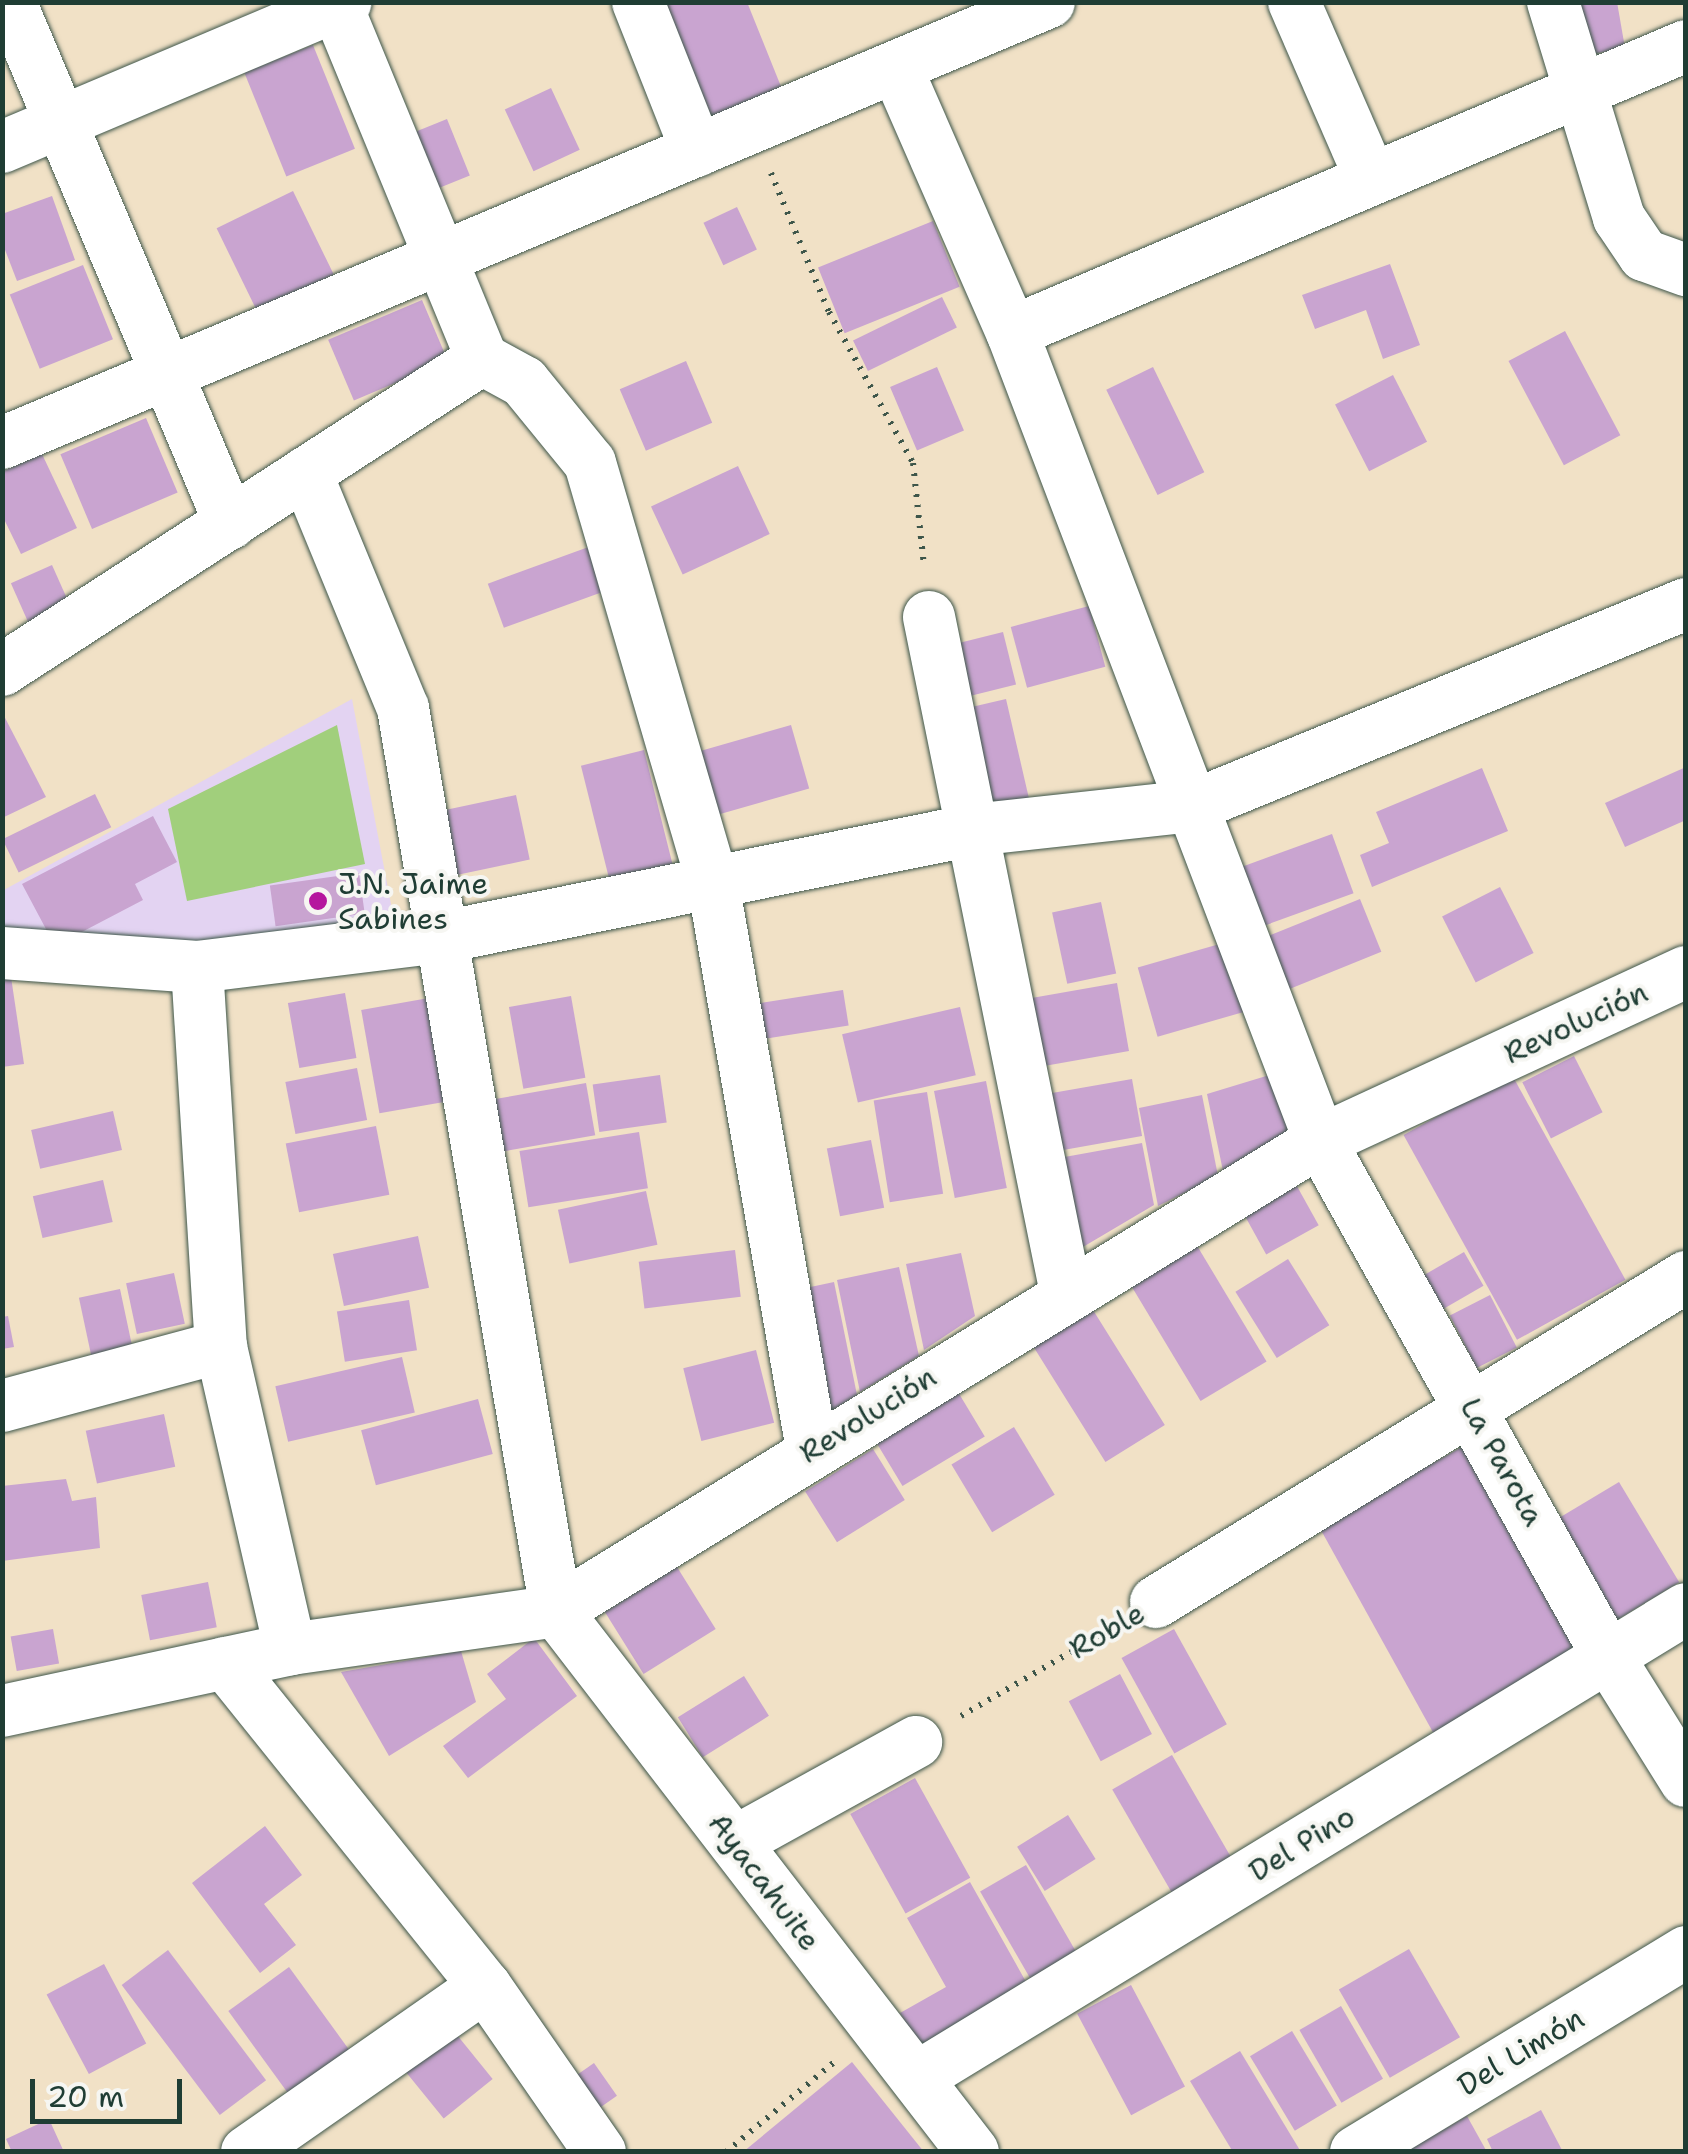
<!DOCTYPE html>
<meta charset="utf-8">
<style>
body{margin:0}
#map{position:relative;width:1688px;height:2154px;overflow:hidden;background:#f1e1c6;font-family:"Shantell Sans",sans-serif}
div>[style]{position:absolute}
.built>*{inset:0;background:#e3d3f2}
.green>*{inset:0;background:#a1cf7c}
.building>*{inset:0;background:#c9a4d0;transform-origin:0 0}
.path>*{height:6px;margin-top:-3px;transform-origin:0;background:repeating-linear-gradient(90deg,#3e564a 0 2.5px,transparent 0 10.5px)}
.roads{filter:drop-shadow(0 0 2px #3e564a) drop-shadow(0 0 2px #3e564a)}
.minor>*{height:52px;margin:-26px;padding:0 26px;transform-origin:26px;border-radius:26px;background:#fff}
.dots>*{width:28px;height:28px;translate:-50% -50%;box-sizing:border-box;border:5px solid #f6f6f2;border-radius:50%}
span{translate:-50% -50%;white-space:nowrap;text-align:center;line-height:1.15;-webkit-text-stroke:8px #f6f6f2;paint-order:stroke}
.poi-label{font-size:30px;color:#1f3d34}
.left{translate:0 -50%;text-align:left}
.street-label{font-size:30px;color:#1f3d34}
.frame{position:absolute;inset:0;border:5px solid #1f3d34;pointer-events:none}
.scale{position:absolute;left:30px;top:2079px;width:152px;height:45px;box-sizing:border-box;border:5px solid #1f3d34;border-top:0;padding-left:12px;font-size:30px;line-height:35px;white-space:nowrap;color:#1f3d34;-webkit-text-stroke:8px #f6f6f2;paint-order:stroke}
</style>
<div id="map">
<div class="built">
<i style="clip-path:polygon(352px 699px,394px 920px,250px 962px,3px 948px,2px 891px)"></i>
</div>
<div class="green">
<i style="clip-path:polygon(337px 725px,365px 864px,187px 901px,168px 809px)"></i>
</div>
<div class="building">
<i style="clip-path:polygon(643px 2px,747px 2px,786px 99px,697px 136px)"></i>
<i style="clip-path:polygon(1561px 2px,1617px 2px,1625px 48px,1571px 58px)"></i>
<i style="left:313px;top:45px;width:112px;height:74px;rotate:68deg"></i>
<i style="left:551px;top:88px;width:68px;height:51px;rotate:65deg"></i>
<i style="left:447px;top:119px;width:61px;height:50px;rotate:68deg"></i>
<i style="left:293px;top:191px;width:93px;height:85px;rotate:64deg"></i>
<i style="clip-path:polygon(52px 196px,75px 260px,17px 281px,2px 242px,2px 214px)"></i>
<i style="left:737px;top:207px;width:47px;height:37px;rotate:65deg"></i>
<i style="left:933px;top:221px;width:71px;height:124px;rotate:68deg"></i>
<i style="clip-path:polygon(1390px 264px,1420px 345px,1383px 359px,1366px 310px,1315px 329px,1302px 295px)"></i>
<i style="left:83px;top:265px;width:80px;height:79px;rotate:68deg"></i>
<i style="left:942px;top:297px;width:34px;height:99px;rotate:64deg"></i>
<i style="left:422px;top:300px;width:66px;height:102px;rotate:67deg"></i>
<i style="left:1565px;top:331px;width:118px;height:64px;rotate:62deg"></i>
<i style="left:686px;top:361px;width:67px;height:72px;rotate:67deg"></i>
<i style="left:937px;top:367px;width:69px;height:51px;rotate:67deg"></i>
<i style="left:1153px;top:367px;width:117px;height:52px;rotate:64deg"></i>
<i style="left:1393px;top:375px;width:75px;height:65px;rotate:63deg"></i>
<i style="left:146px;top:418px;width:81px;height:93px;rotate:67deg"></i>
<i style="clip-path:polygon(42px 454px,77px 528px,21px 554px,2px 515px,2px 472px)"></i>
<i style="left:738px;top:466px;width:75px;height:96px;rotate:65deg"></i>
<i style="left:594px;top:545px;width:47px;height:113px;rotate:70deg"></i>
<i style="left:52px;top:565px;width:42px;height:45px;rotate:66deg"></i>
<i style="left:1089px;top:606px;width:63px;height:81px;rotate:75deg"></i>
<i style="left:1003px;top:632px;width:54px;height:62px;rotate:76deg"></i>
<i style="left:1006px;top:699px;width:116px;height:53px;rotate:77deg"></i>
<i style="clip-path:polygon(2px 712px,46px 797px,2px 818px)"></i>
<i style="left:791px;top:725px;width:66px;height:108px;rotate:74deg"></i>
<i style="left:644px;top:750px;width:123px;height:65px;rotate:76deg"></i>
<i style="clip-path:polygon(1686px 767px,1686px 820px,1625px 847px,1605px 803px)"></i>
<i style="clip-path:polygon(1482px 768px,1508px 831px,1372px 887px,1360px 855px,1389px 843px,1376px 812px)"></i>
<i style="left:95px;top:794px;width:37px;height:103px;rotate:64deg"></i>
<i style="left:516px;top:795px;width:66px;height:88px;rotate:78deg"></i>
<i style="clip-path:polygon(153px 816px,177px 862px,135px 884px,143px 900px,55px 946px,22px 884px)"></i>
<i style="left:1332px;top:834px;width:63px;height:108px;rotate:70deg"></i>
<i style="left:359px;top:873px;width:41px;height:90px;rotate:82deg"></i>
<i style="left:1500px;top:887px;width:74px;height:65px;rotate:63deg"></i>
<i style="left:1360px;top:899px;width:57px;height:107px;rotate:68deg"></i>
<i style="left:1101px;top:902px;width:73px;height:50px;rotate:78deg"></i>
<i style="left:1230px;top:941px;width:72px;height:96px;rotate:74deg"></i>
<i style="clip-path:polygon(11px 977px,24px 1064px,2px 1067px,2px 978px)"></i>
<i style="left:1117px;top:983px;width:69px;height:109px;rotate:80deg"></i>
<i style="left:843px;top:990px;width:36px;height:107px;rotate:81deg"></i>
<i style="left:345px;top:993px;width:66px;height:58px;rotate:80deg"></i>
<i style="left:440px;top:996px;width:105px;height:80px;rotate:80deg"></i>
<i style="left:571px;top:996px;width:83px;height:63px;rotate:80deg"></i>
<i style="left:960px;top:1007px;width:70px;height:121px;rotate:77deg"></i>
<i style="left:1574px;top:1056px;width:63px;height:58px;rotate:63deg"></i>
<i style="left:357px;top:1068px;width:53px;height:73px;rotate:79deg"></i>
<i style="clip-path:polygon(1276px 1073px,1299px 1130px,1223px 1171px,1207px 1094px)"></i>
<i style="left:660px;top:1075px;width:48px;height:68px;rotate:82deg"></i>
<i style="left:1512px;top:1075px;width:234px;height:124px;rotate:61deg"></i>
<i style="left:1132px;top:1079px;width:58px;height:100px;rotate:80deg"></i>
<i style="left:986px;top:1081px;width:109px;height:53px;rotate:79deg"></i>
<i style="left:586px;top:1083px;width:53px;height:107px;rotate:80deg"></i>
<i style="left:927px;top:1092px;width:103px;height:54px;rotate:81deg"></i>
<i style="clip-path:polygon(1202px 1095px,1218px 1176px,1158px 1206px,1139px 1108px)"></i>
<i style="left:113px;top:1111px;width:40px;height:84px;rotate:77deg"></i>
<i style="left:376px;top:1126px;width:70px;height:92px;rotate:79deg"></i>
<i style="left:639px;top:1132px;width:57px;height:121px;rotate:81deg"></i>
<i style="left:871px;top:1140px;width:69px;height:45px;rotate:79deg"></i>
<i style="clip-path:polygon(1142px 1143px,1154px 1205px,1066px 1257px,1048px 1160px)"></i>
<i style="left:1293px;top:1179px;width:53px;height:60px;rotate:61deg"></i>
<i style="left:103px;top:1180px;width:43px;height:72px;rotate:77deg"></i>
<i style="left:646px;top:1191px;width:55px;height:90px;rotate:78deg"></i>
<i style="left:418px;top:1236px;width:53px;height:87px;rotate:78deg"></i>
<i style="left:1196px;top:1244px;width:137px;height:77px;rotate:59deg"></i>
<i style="left:735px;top:1250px;width:47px;height:97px;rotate:83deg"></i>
<i style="left:1464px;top:1252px;width:39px;height:47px;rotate:60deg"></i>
<i style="clip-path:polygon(961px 1253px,975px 1316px,924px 1350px,906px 1264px)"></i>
<i style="left:1288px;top:1259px;width:78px;height:62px;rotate:58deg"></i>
<i style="clip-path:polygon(899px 1267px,919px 1356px,860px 1392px,837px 1280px)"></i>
<i style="left:174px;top:1273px;width:52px;height:49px;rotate:78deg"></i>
<i style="clip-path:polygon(834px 1282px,857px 1395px,813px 1422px,787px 1292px)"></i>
<i style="left:120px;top:1289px;width:74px;height:42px;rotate:78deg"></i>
<i style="left:1490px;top:1295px;width:59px;height:45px;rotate:63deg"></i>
<i style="left:409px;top:1300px;width:51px;height:73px;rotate:81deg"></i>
<i style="left:1088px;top:1302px;width:145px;height:70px;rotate:58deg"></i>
<i style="clip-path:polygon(8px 1316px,14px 1347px,2px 1349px,2px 1317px)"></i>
<i style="left:756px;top:1350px;width:75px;height:75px;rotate:76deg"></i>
<i style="left:402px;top:1357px;width:57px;height:130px;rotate:77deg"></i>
<i style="left:958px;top:1392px;width:52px;height:96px;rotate:59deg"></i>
<i style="left:478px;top:1399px;width:57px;height:121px;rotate:75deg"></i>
<i style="left:164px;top:1414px;width:54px;height:80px;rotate:78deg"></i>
<i style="left:1014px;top:1427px;width:79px;height:73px;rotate:59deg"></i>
<i style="left:1471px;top:1442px;width:244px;height:174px;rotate:61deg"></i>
<i style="left:873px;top:1449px;width:60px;height:80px;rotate:58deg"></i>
<i style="clip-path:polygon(66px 1479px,72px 1501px,96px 1497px,100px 1548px,2px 1561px,2px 1486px)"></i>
<i style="left:1619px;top:1482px;width:117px;height:74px;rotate:59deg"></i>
<i style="left:677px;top:1567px;width:73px;height:85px;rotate:58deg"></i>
<i style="left:208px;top:1582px;width:46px;height:68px;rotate:79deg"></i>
<i style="left:53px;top:1629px;width:35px;height:43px;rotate:80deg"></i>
<i style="left:1174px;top:1629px;width:109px;height:60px;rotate:61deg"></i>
<i style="clip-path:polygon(534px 1638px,577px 1696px,468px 1778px,443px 1746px,506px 1699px,487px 1674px)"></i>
<i style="clip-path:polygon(461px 1651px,476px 1702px,389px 1756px,341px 1672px)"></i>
<i style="left:1120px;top:1674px;width:68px;height:58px;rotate:62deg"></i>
<i style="left:744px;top:1676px;width:47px;height:78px;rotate:58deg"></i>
<i style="left:1172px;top:1755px;width:125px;height:69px;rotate:60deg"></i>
<i style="left:915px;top:1778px;width:114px;height:74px;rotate:61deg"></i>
<i style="left:1068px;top:1815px;width:52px;height:60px;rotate:58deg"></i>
<i style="clip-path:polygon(265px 1826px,302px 1875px,264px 1904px,296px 1945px,260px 1973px,192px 1883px)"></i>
<i style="left:1026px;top:1865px;width:109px;height:53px;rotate:60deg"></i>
<i style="clip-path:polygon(970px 1882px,1030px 1989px,922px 2050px,900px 2013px,946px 1987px,907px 1918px)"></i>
<i style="left:1409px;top:1949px;width:102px;height:81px;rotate:60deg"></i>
<i style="left:168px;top:1950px;width:163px;height:58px;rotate:53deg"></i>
<i style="left:104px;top:1964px;width:90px;height:65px;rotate:62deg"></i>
<i style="left:289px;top:1967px;width:105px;height:75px;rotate:54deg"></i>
<i style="left:1131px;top:1985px;width:115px;height:61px;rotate:62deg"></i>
<i style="left:1341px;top:2006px;width:84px;height:48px;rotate:60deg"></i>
<i style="left:453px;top:2030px;width:63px;height:63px;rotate:51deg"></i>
<i style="left:1292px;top:2031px;width:87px;height:49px;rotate:59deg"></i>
<i style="clip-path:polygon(1240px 2051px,1301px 2152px,1233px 2152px,1190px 2081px)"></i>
<i style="clip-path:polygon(852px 2062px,924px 2152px,743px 2152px)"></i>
<i style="left:594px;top:2063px;width:40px;height:34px;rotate:55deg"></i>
<i style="clip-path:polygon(1541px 2110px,1563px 2152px,1493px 2152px,1487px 2139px)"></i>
<i style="clip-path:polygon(1467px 2116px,1487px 2152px,1405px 2152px)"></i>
<i style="clip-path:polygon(49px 2119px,64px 2152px,12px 2152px,6px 2139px)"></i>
</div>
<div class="path">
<i style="left:771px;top:173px;width:151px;rotate:67.4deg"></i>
<i style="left:829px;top:312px;width:173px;rotate:60.9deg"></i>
<i style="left:913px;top:463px;width:104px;rotate:83.9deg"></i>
<i style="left:961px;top:1716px;width:177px;rotate:-30.2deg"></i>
<i style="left:726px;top:2152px;width:144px;rotate:-39.7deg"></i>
</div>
<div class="roads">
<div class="minor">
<i style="left:10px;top:2px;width:566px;rotate:67.11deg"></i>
<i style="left:335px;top:2px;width:386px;rotate:67.6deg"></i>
<i style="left:482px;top:359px;width:48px;rotate:28.7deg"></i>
<i style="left:524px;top:382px;width:104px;rotate:50.8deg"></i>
<i style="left:590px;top:463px;width:438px;rotate:73.7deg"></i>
<i style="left:713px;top:883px;width:575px;rotate:80.08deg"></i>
<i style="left:638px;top:2px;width:160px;rotate:68.4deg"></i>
<i style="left:1294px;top:2px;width:193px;rotate:66.5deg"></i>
<i style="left:1553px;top:2px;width:226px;rotate:73deg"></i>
<i style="left:1619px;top:218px;width:45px;rotate:56deg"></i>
<i style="left:1644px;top:255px;width:45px;rotate:19.7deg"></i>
<i style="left:896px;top:67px;width:289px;rotate:66.4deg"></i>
<i style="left:1012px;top:332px;width:866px;rotate:69.16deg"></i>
<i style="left:1320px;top:1141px;width:592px;rotate:60.8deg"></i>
<i style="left:1609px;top:1658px;width:145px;rotate:58deg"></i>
<i style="left:2px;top:147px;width:373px;rotate:-22.9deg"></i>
<i style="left:1012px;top:332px;width:732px;rotate:-22.99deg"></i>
<i style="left:2px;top:443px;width:1136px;rotate:-22.84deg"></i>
<i style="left:306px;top:473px;width:254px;rotate:67.6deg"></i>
<i style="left:403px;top:708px;width:916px;rotate:80.38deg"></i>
<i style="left:556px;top:1611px;width:683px;rotate:52.38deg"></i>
<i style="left:929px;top:617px;width:690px;rotate:78.54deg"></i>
<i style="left:2px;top:670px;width:572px;rotate:-32.94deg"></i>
<i style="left:2px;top:953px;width:196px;rotate:4.1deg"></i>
<i style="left:197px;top:967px;width:248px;rotate:-7deg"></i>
<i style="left:443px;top:937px;width:540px;rotate:-11.43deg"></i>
<i style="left:972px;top:830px;width:222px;rotate:-6.2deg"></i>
<i style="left:1193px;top:806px;width:533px;rotate:-22.28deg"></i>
<i style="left:197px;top:967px;width:381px;rotate:86.4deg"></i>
<i style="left:221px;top:1347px;width:310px;rotate:77.1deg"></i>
<i style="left:2px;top:1406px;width:227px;rotate:-15.1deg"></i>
<i style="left:1156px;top:1602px;width:622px;rotate:-31.52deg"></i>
<i style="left:225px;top:1663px;width:415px;rotate:51.2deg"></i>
<i style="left:485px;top:1986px;width:202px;rotate:55.3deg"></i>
<i style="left:2px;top:1711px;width:295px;rotate:-12.1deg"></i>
<i style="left:290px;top:1649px;width:269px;rotate:-8.1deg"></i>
<i style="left:556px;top:1611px;width:897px;rotate:-31.6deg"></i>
<i style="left:1320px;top:1141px;width:403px;rotate:-24.8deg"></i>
<i style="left:735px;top:1842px;width:207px;rotate:-28.9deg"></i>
<i style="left:918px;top:2077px;width:899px;rotate:-31.36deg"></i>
<i style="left:247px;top:2152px;width:290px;rotate:-34.9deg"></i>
<i style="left:1356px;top:2152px;width:386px;rotate:-31.2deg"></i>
</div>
</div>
<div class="dots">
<i style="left:318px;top:901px;background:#b5179e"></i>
</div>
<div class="poi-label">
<span class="left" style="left:338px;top:901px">J.N. Jaime<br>Sabines</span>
</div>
<div class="street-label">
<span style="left:1576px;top:1023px;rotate:-25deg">Revolución</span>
<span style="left:868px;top:1415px;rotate:-32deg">Revolución</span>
<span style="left:1502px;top:1462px;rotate:61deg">La Parota</span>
<span style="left:1107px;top:1631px;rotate:-30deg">Roble</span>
<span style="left:1302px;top:1844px;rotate:-31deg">Del Pino</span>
<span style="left:764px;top:1882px;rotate:53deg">Ayacahuite</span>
<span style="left:1521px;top:2052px;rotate:-31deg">Del Limón</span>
</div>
<div class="frame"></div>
<div class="scale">20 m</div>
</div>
